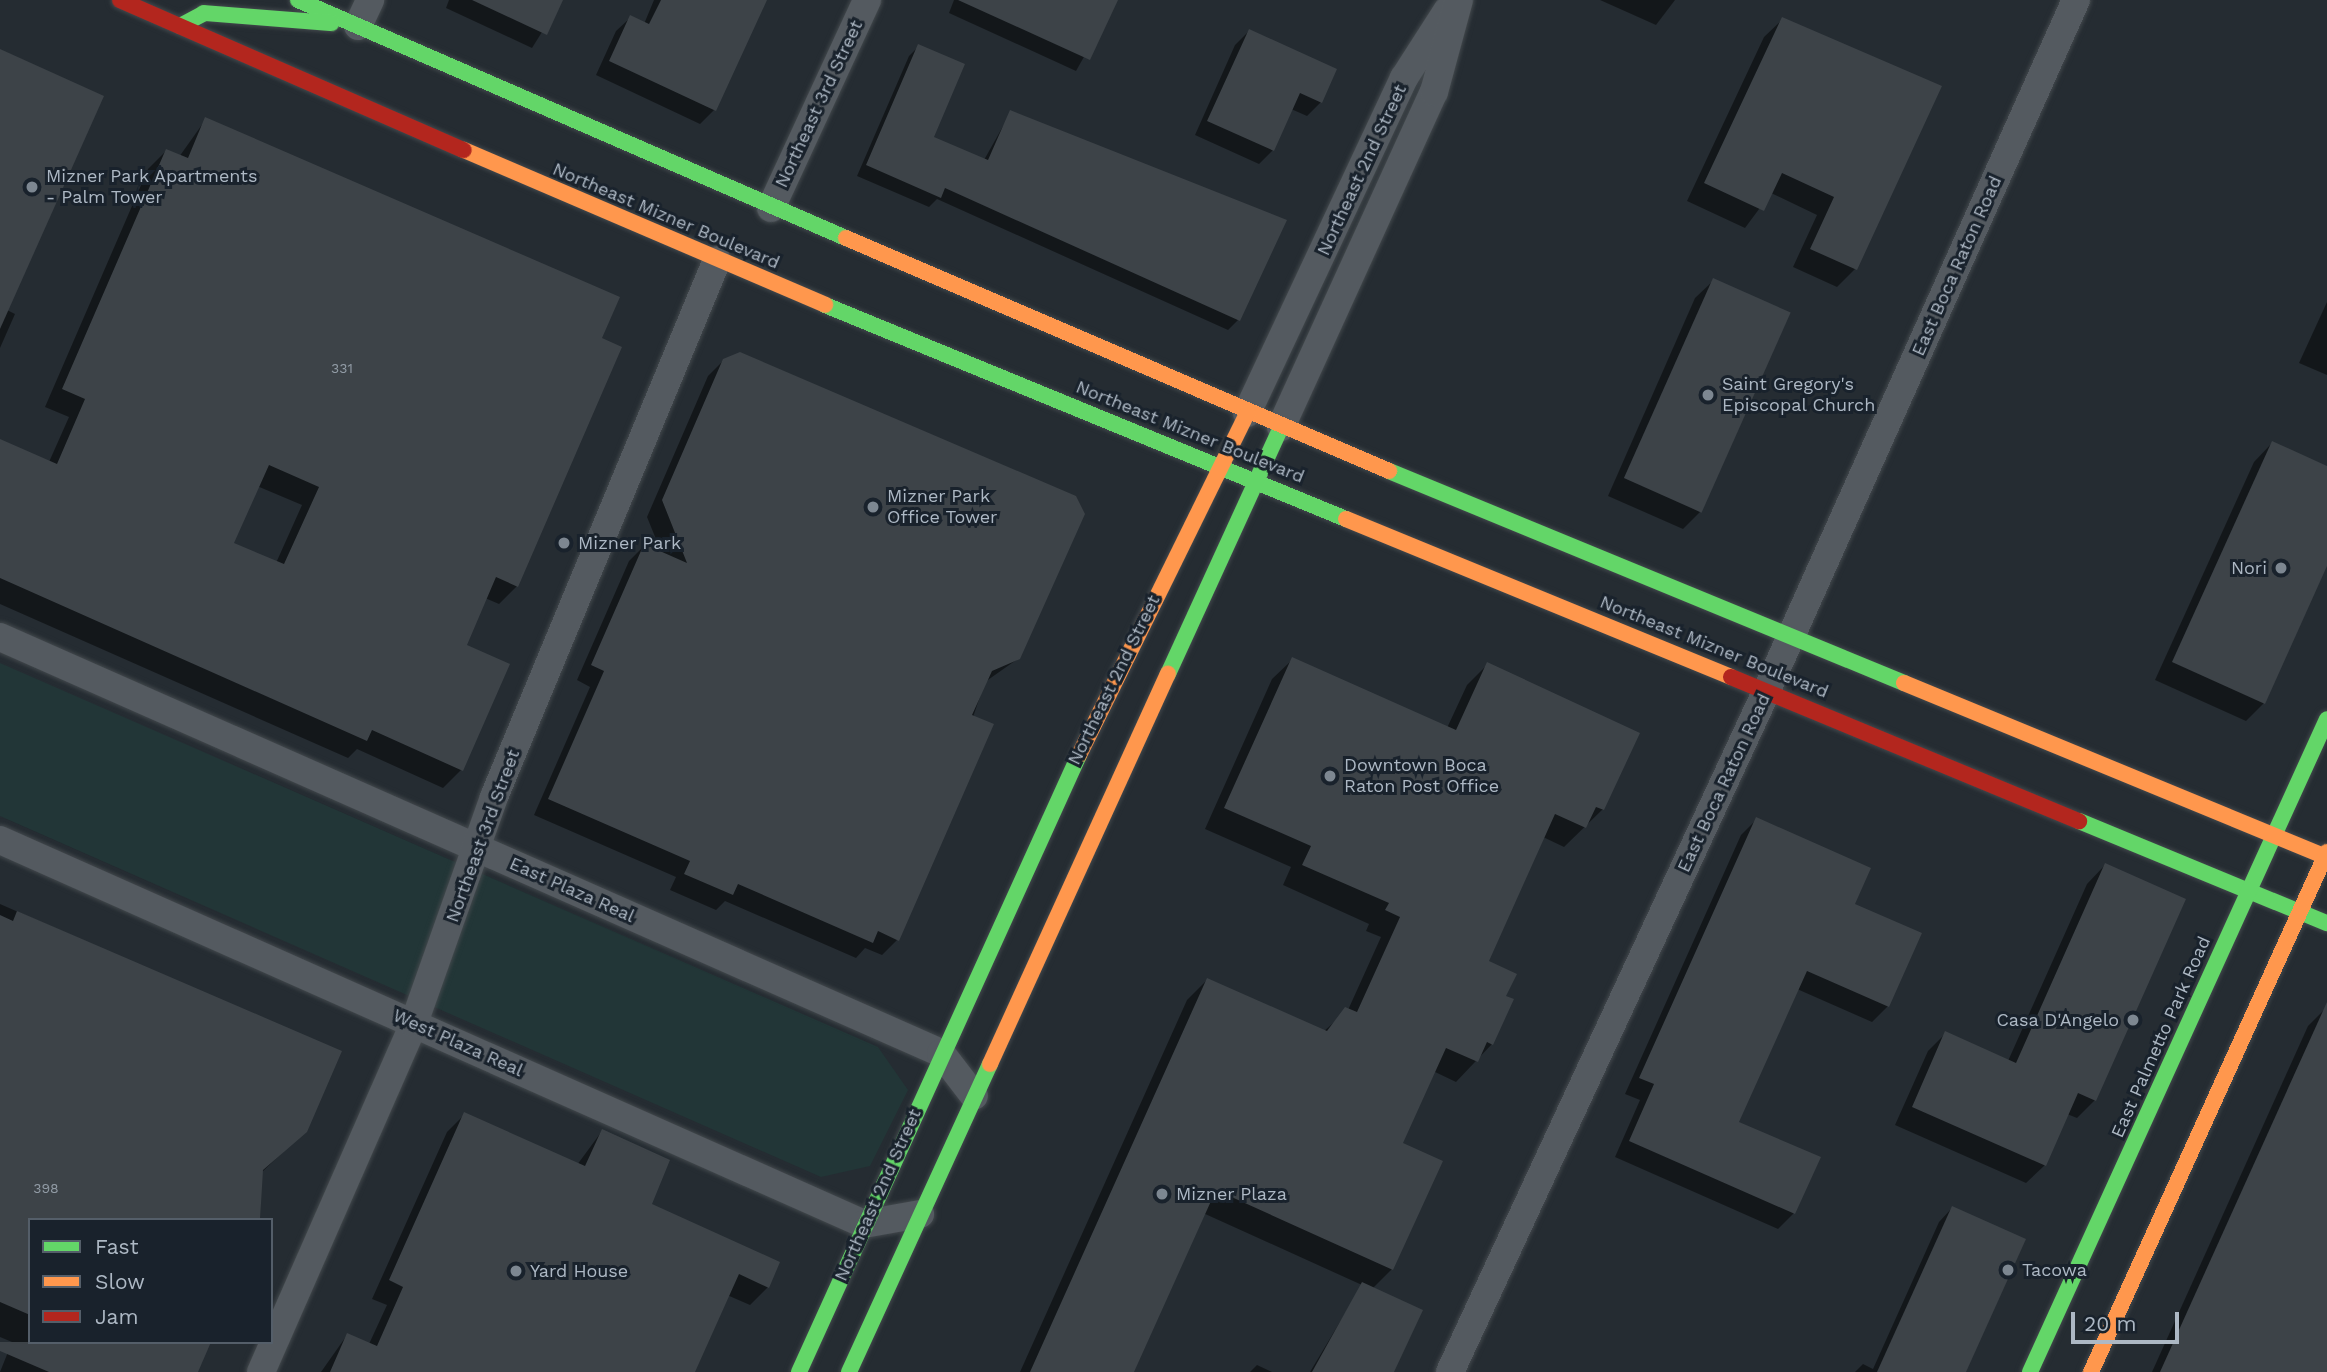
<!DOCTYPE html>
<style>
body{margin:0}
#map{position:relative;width:2327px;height:1372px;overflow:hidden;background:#252c32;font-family:"Work Sans",sans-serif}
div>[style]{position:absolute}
.green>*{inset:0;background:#223637}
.shadow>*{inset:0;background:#0007}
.building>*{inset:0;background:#3d4348;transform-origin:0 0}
.roads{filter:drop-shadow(0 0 2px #42484c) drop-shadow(0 0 2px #42484c)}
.street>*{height:28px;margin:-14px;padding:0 14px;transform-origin:14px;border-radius:14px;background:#545a60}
.fast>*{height:16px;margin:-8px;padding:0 8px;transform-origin:8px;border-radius:8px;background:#63d668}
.slow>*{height:16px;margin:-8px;padding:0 8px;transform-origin:8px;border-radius:8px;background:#ff974d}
.jam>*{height:16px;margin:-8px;padding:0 8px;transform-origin:8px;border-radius:8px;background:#b3261e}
.dots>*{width:19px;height:19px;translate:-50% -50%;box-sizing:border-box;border:4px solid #19222c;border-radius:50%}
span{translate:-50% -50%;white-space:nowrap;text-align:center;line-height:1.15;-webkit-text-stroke:6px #19222c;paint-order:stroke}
.number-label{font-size:14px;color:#919ba5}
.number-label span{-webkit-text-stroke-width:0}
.street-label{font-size:18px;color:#adb8c4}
.poi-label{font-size:18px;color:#adb8c4}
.left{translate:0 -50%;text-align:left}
.right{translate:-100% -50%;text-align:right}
.legend{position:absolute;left:28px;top:1218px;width:245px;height:126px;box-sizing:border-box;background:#19222c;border:2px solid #545e69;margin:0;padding:9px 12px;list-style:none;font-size:21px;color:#adb8c4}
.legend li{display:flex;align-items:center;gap:14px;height:35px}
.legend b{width:35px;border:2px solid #545e69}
.scale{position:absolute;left:2071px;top:1312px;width:108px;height:32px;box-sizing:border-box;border:4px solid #adb8c4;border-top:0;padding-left:9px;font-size:21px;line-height:24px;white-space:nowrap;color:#adb8c4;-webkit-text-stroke:5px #19222c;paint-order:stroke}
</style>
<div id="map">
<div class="green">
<i style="clip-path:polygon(0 663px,878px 1047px,908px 1090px,870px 1166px,821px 1177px,0 816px)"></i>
</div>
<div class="shadow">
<i style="clip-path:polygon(449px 0,562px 0,532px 48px,446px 8px)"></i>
<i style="clip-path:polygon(654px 0,747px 0,762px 7px,714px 110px,700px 124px,596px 75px,616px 31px,630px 18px,644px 24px)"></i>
<i style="clip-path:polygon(954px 0,1116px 0,1076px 71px,949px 13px)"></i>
<i style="clip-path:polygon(1600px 0,1675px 0,1656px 25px)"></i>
<i style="clip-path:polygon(1783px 19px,1940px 87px,1855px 269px,1837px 287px,1793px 267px,1817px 215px,1771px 193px,1745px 228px,1687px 201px,1764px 37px)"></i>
<i style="clip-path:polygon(1249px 31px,1321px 102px,1307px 116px,1291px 109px,1273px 150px,1259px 164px,1195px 135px,1235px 45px)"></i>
<i style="clip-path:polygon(919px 46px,931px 138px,984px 160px,1011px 112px,1238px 320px,1228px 330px,937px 199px,929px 207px,857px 176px,909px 56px)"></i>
<i style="clip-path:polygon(0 51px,7px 310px,15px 314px,0 348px)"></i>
<i style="clip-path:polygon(evenodd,206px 119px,600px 339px,517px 586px,499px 604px,485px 598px,465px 645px,461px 770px,443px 788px,357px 749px,348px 758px,0 604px,0 441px,49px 462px,69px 417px,45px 407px,148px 169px,166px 151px,179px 157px,206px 119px,257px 486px,302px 505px,276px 563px,231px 544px,257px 486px)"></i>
<i style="clip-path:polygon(1714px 280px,1701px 511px,1683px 529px,1608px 496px,1695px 298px)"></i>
<i style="clip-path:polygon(2327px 302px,2327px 375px,2299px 363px)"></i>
<i style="clip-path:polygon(724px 360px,1019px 658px,985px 682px,897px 940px,882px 955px,865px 948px,856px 958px,725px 901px,716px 910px,670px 890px,676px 877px,534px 815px,590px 687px,577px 680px,629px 561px,644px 546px,662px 554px,647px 517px,708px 376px)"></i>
<i style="clip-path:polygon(2272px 443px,2327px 468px,2327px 562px,2264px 703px,2246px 721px,2155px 680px,2254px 462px)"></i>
<i style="clip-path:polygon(1293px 659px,1447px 728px,1467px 685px,1487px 665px,1603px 809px,1564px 847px,1543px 837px,1487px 962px,1504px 997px,1492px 1044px,1456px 1082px,1433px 1071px,1400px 1143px,1392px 1269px,1372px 1289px,1393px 1372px,1310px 1372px,1362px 1285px,1203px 1213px,1133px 1372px,1020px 1372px,1187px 1000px,1207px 980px,1323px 1032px,1348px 1010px,1381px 937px,1366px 931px,1369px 924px,1283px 885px,1291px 867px,1205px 829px,1272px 679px)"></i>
<i style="clip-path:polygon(1757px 819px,1853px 905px,1920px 934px,1888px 1006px,1872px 1022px,1797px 989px,1737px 1122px,1794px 1213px,1778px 1229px,1615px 1157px,1640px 1100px,1625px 1094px,1741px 835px)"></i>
<i style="clip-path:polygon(2105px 865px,2095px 1100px,2077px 1118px,2067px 1114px,2045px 1165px,2026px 1183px,1895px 1125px,1928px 1051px,1946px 1033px,2008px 1061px,2087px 884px)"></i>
<i style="clip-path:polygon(0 904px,340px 1052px,305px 1131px,261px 1173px,260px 1220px,30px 1220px,30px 1342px,196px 1372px,0 1372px,12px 1342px,0 1337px)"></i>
<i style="clip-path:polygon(2326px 1008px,2327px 1372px,2152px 1372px,2308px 1026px)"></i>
<i style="clip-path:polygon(465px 1114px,577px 1165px,602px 1131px,650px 1205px,768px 1287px,750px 1305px,727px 1295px,693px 1372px,321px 1372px,347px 1335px,369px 1344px,387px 1305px,372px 1299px,447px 1132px)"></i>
<i style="clip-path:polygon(1952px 1208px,1964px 1372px,1855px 1372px,1863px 1364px,1873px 1369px,1939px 1222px)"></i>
<i style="clip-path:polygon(1257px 1365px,1272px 1372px,1250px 1372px)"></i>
</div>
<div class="building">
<i style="clip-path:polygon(472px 0,563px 0,547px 35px)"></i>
<i style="clip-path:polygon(661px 0,767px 0,716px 111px,609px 61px,630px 15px,649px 24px)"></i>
<i style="clip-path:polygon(958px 0,1118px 0,1090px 60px)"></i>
<i style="clip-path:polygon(1782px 17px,1942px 86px,1857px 270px,1810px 249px,1834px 197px,1782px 173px,1764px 211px,1704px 183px)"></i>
<i style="clip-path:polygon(1249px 29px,1337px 69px,1322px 103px,1300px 93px,1274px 151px,1207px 121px)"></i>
<i style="clip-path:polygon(918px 44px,965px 64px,934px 137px,988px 160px,1010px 110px,1287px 220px,1240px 321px,945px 188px,941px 198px,866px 165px)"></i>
<i style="clip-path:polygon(0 49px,104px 96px,0 329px)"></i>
<i style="clip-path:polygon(evenodd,205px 117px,620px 297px,602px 338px,622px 347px,518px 587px,496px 577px,467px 645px,510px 664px,463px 771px,372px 730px,367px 741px,0 578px,0 439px,57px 464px,85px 399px,62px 389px,166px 149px,188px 158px,205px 117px,269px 465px,319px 487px,284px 564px,234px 543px,269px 465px)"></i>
<i style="left:1713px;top:278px;width:85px;height:219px;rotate:24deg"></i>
<i style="clip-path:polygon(740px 352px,1076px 496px,1085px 514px,1020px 659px,992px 671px,972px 715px,994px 724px,899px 941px,878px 931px,873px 943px,738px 884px,733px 895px,684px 874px,690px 861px,548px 799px,604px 671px,591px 665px,644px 544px,687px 563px,662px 500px,723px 359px)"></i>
<i style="clip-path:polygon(2272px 441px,2327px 466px,2327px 566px,2265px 704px,2172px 662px)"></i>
<i style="clip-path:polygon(1292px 657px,1456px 730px,1487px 662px,1640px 733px,1604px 810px,1596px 807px,1586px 828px,1555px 814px,1489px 961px,1517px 974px,1506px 996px,1514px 999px,1493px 1045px,1487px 1042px,1478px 1062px,1446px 1048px,1403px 1143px,1443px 1161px,1393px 1270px,1216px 1190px,1134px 1372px,1030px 1372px,1207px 978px,1327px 1031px,1345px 1007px,1357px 1012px,1400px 917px,1385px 910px,1389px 903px,1302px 865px,1311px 846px,1224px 808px)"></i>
<i style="clip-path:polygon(1756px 817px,1871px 868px,1855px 904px,1922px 933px,1889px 1007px,1807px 971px,1739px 1122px,1821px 1157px,1795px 1214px,1629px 1141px,1654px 1084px,1639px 1078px)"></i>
<i style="clip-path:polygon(2105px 863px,2186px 899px,2096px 1101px,2078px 1093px,2046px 1166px,1912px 1107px,1945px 1031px,2016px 1063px)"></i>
<i style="clip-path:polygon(17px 911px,342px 1051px,307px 1132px,263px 1170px,260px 1220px,30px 1220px,30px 1315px,0 1302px,0 915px,13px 921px)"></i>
<i style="clip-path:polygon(2327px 1002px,2327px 1372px,2160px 1372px)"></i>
<i style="clip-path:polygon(464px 1112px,585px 1166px,602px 1129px,670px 1160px,652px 1204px,780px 1262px,769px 1288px,739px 1274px,695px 1372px,330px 1372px,347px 1333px,377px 1346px,403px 1287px,389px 1280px)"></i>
<i style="clip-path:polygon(1952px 1206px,2026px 1239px,1966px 1372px,1877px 1372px)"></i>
<i style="clip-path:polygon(1362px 1282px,1423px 1310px,1394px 1372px,1312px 1372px)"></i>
<i style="clip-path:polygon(0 1342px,211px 1342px,198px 1372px,49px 1372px,0 1351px)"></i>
</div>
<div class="roads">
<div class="street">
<i style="left:358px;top:26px;width:29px;rotate:-65deg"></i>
<i style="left:771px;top:208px;width:229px;rotate:-65.2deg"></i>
<i style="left:1247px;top:413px;width:370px;rotate:-64.9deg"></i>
<i style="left:1404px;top:78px;width:80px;rotate:-57.3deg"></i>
<i style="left:1281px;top:427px;width:368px;rotate:-65.5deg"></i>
<i style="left:1434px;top:92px;width:95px;rotate:-74.8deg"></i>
<i style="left:0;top:637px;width:1029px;rotate:23.85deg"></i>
<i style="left:941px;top:1053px;width:54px;rotate:52.5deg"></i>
<i style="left:0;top:840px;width:945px;rotate:23.96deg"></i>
<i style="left:864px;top:1224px;width:57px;rotate:-10.1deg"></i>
<i style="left:261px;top:1372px;width:381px;rotate:-66.3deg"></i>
<i style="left:414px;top:1023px;width:240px;rotate:-70.5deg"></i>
<i style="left:494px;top:797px;width:581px;rotate:-67.45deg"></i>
<i style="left:1450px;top:1372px;width:752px;rotate:-65.07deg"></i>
<i style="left:1767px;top:690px;width:756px;rotate:-65.88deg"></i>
</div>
<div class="fast">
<i style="left:298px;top:0;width:597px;rotate:23.48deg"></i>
<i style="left:180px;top:26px;width:27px;rotate:-28deg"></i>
<i style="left:204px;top:13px;width:128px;rotate:4.5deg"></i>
<i style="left:825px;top:305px;width:563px;rotate:22.33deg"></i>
<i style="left:1389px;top:471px;width:557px;rotate:22.37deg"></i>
<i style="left:1168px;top:674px;width:272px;rotate:-65.4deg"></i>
<i style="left:2079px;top:821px;width:268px;rotate:22.4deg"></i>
<i style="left:799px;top:1372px;width:678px;rotate:-65.59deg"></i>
<i style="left:849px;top:1372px;width:339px;rotate:-65.4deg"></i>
<i style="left:2030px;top:1372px;width:717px;rotate:-65.54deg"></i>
</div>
<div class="slow">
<i style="left:464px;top:150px;width:393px;rotate:23.2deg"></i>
<i style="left:846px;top:238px;width:591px;rotate:23.22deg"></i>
<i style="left:1346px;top:519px;width:416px;rotate:22.3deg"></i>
<i style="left:1904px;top:683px;width:457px;rotate:22.4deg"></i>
<i style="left:1079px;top:755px;width:381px;rotate:-63.8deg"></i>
<i style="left:990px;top:1064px;width:429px;rotate:-65.5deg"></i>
<i style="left:2091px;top:1372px;width:571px;rotate:-65.59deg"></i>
</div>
<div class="jam">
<i style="left:120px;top:0;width:375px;rotate:23.6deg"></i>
<i style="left:1731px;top:677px;width:377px;rotate:22.5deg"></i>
</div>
</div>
<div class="dots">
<i style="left:32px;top:187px;background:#7d8791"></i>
<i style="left:1708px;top:395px;background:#7d8791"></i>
<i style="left:873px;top:507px;background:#7d8791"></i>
<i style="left:564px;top:543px;background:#7d8791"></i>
<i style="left:2281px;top:568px;background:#7d8791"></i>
<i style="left:1330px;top:776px;background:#7d8791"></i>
<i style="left:2133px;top:1020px;background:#7d8791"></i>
<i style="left:1162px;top:1194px;background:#7d8791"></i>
<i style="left:2008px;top:1270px;background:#7d8791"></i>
<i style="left:516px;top:1271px;background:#7d8791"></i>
</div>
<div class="number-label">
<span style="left:342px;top:368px">331</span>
<span style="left:46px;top:1188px">398</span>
</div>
<div class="street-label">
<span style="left:819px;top:104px;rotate:-65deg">Northeast 3rd Street</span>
<span style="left:1362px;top:170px;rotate:-65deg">Northeast 2nd Street</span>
<span style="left:666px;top:216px;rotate:23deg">Northeast Mizner Boulevard</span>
<span style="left:1957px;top:266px;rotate:-66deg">East Boca Raton Road</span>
<span style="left:1190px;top:432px;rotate:22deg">Northeast Mizner Boulevard</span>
<span style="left:1714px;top:647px;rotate:22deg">Northeast Mizner Boulevard</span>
<span style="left:1114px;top:680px;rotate:-64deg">Northeast 2nd Street</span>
<span style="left:1724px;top:783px;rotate:-65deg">East Boca Raton Road</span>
<span style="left:483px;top:836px;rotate:-70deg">Northeast 3rd Street</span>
<span style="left:572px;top:890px;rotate:24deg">East Plaza Real</span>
<span style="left:2161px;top:1037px;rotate:-66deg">East Palmetto Park Road</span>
<span style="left:458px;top:1043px;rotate:24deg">West Plaza Real</span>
<span style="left:878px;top:1195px;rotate:-66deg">Northeast 2nd Street</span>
</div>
<div class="poi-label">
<span class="left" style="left:46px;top:187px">Mizner Park Apartments<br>- Palm Tower</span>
<span class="left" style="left:1722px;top:395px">Saint Gregory's<br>Episcopal Church</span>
<span class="left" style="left:887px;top:507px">Mizner Park<br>Office Tower</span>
<span class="left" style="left:578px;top:543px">Mizner Park</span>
<span class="right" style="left:2267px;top:568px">Nori</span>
<span class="left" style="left:1344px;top:776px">Downtown Boca<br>Raton Post Office</span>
<span class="right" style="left:2119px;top:1020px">Casa D'Angelo</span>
<span class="left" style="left:1176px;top:1194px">Mizner Plaza</span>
<span class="left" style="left:2022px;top:1270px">Tacowa</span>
<span class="left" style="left:530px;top:1271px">Yard House</span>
</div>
<ul class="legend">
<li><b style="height:9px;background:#63d668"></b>Fast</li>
<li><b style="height:9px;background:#ff974d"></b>Slow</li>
<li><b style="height:9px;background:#b3261e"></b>Jam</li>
</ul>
<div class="scale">20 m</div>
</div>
